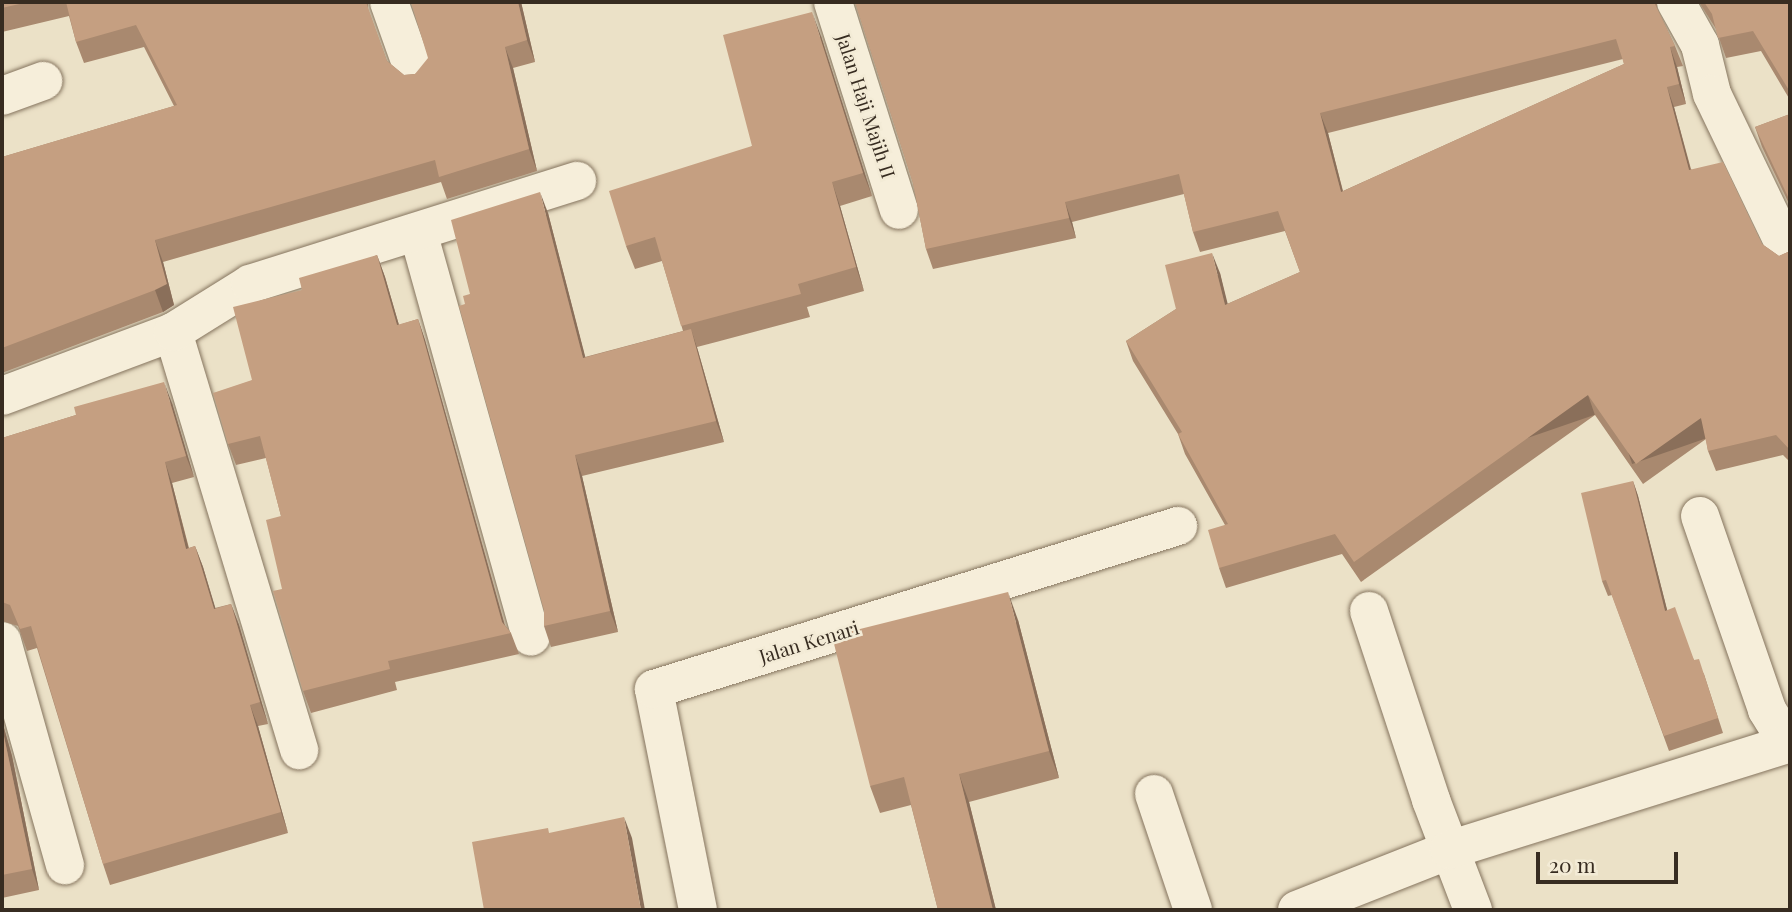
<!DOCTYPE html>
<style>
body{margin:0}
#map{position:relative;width:1792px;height:912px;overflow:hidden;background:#ebe1c7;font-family:"Playfair Display",serif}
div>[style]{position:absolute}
.roads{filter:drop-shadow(0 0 2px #85745e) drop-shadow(0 0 2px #85745e)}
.street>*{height:38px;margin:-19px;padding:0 19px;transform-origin:19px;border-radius:19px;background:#f6eeda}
.wall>*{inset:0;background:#a9896f}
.shaded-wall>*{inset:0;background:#8a6f5a;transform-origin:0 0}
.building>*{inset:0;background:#c59f81}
span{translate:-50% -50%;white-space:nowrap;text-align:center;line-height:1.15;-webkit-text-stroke:5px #f3ebd6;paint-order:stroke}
.street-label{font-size:19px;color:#372c21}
.frame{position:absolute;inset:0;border:4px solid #372c21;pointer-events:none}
.scale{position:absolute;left:1536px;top:852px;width:142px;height:32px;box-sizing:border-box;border:4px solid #372c21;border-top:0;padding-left:9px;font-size:21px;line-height:24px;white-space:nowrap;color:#372c21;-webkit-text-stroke:5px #f3ebd6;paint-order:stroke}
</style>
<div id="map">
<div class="roads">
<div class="street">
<i style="left:389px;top:2px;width:77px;rotate:70.4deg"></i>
<i style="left:833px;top:2px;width:218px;rotate:72.4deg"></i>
<i style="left:1676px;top:2px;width:49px;rotate:60.8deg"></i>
<i style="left:1700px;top:45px;width:50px;rotate:76.2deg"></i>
<i style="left:1712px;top:94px;width:178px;rotate:64.3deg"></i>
<i style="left:2px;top:96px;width:44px;rotate:-20.1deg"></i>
<i style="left:418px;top:232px;width:420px;rotate:74.4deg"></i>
<i style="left:173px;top:332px;width:437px;rotate:73.2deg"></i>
<i style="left:2px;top:396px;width:183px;rotate:-20.5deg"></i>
<i style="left:173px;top:332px;width:91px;rotate:-31.9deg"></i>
<i style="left:250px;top:284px;width:343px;rotate:-17.5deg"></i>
<i style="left:1700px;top:516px;width:205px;rotate:70.9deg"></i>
<i style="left:1767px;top:710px;width:40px;rotate:58deg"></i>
<i style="left:1369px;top:611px;width:199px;rotate:71.8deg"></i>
<i style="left:1431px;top:800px;width:118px;rotate:69.1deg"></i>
<i style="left:2px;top:641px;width:233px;rotate:74.3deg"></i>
<i style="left:1154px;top:794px;width:122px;rotate:71.4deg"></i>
<i style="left:698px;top:910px;width:225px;rotate:-101.3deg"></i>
<i style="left:654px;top:689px;width:549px;rotate:-17.28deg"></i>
<i style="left:1297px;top:910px;width:163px;rotate:-21.5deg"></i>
<i style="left:1449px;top:850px;width:357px;rotate:-17.4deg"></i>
</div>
</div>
<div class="wall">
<i style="clip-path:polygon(2px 2px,368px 2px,368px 9px,387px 61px,404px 75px,415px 74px,521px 2px,535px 62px,513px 68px,537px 171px,447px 199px,441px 182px,163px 262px,174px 305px,163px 312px,2px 373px,2px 157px,174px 106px,144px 47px,84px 63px,76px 42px,69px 16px,2px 32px)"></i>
<i style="clip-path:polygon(evenodd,855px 2px,1657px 2px,1657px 8px,1675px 46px,1683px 66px,1677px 67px,1686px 104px,1674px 107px,1691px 169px,1762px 244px,1779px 256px,1790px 251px,1790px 462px,1783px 455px,1716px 471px,1708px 451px,1706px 439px,1643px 484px,1595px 415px,1361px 582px,1342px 554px,1226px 588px,1219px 568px,1225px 525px,1185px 454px,1178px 434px,1133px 361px,1126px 341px,1176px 309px,1220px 273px,1227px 304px,1300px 272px,1285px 231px,1200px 252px,1193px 232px,1184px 194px,1072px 222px,1076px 238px,933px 269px,926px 249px,913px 183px,855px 2px,1623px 59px,1624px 64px,1343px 191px,1328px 133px,1623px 59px)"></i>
<i style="clip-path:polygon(1699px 2px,1790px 2px,1790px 100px,1761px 51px,1726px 58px,1716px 29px)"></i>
<i style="clip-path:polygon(821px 36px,872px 196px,840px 206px,864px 291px,807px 307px,810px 317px,697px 347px,724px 442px,582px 476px,618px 632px,551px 647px,544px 626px,544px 610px,465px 304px,470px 294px,548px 213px,585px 357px,683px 331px,662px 261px,635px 269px,626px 246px,752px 146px)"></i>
<i style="clip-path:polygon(1790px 114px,1790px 206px,1762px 147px,1755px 127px)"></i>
<i style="clip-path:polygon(377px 255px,385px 277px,399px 325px,418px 319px,425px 340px,505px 625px,511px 633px,519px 654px,395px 682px,397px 690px,311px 713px,303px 691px,282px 589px,281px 516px,266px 458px,236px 465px,228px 444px,252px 380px,302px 290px)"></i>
<i style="clip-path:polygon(172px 403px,194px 477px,172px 483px,189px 548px,195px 546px,203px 567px,215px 608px,231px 604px,239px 625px,268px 724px,258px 726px,288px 833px,110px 885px,103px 864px,37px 648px,27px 651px,18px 626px,2px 621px,2px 438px,76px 415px)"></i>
<i style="clip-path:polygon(1633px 481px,1638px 496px,1667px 610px,1694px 660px,1704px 674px,1723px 733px,1669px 751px,1612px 595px,1608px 596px,1602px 581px)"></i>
<i style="clip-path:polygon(1018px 620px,1059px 778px,969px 802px,996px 910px,938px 910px,911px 805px,880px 813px,870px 786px)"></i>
<i style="clip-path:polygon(2px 721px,12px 756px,39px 890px,2px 898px)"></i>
</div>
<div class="shaded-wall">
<i style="clip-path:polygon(518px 2px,521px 2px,535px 62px,527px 40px)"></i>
<i style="clip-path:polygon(812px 12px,821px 36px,872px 196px,863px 173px)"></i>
<i style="clip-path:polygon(505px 47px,513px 68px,537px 171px,529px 149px)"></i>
<i style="clip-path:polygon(1670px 47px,1677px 67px,1686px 104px,1679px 84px)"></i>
<i style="clip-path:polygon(1667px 87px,1674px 107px,1696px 190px,1689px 170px)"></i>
<i style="clip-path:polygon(1320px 113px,1328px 133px,1348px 212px,1341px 192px)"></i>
<i style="clip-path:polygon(832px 182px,840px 206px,864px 291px,856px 267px)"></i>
<i style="clip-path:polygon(540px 192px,548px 213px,591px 379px,583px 358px)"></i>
<i style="clip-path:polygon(1065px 202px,1072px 222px,1076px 238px,1069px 218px)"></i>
<i style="clip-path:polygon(155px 240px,163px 262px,174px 305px,163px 312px,155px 290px)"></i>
<i style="clip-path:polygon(1212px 253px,1220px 273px,1233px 325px,1225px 305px)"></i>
<i style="clip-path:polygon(377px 255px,385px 277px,405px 346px,397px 325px)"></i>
<i style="clip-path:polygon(418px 319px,425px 340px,507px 634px,502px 622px)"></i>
<i style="clip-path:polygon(691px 329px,698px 351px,724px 442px,716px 421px)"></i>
<i style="clip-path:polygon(164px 382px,172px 403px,194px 477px,186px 456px)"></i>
<i style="left:1588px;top:395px;width:21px;height:287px;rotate:71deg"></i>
<i style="left:1701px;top:418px;width:21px;height:80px;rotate:71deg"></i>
<i style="clip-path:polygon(575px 455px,582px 476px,618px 632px,610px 611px)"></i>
<i style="clip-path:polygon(165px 462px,172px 483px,194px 570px,186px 549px)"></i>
<i style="clip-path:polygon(1633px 481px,1638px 496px,1671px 625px,1665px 611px)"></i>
<i style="clip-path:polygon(195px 546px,203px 567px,222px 630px,214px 609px)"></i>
<i style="clip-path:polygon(1008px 592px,1018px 620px,1059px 778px,1049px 751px)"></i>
<i style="clip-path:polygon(231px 604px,239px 625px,268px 724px,260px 702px)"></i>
<i style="clip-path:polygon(250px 705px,258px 726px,288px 833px,281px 812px)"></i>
<i style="clip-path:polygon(2px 721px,12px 756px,39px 890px,32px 869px,2px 727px)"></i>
<i style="clip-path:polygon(959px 774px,969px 802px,996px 910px,993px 910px)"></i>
<i style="clip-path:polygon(624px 817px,632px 838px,645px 910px,641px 910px)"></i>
</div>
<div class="building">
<i style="clip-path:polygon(2px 2px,28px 2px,2px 8px)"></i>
<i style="clip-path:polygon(66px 2px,366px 2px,387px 61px,404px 75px,415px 74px,428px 58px,411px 2px,518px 2px,527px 40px,505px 47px,529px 149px,439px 177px,435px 160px,155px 240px,167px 284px,155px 290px,2px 348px,2px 157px,177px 105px,136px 25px,76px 42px)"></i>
<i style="clip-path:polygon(evenodd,855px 2px,1654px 2px,1675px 46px,1670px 47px,1679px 84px,1667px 87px,1689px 170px,1723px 162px,1762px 244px,1779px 256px,1790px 251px,1790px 450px,1776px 435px,1708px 451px,1701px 418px,1636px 464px,1588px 395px,1354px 562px,1335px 534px,1219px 568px,1208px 530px,1228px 524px,1178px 434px,1182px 432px,1126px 341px,1176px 309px,1165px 265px,1212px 253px,1225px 305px,1300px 272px,1278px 211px,1193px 232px,1179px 174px,1065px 202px,1069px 218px,926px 249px,913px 183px,855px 2px,1616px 39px,1624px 64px,1341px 192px,1320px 113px,1616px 39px)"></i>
<i style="clip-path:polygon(1704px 2px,1790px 2px,1790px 92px,1753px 31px,1718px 38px,1712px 14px)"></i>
<i style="clip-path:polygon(812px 12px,863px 173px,832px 182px,856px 267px,798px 284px,801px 294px,681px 326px,655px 237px,626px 246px,609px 191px,752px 146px,723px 35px)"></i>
<i style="clip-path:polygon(1790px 114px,1790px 201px,1755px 127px)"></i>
<i style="clip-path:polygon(540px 192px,583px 358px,691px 329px,716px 421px,575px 455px,610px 611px,544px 626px,544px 610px,459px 306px,465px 304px,463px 296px,470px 294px,451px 220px)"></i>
<i style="clip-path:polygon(377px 255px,397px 325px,418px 319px,502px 622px,511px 633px,388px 661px,390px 669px,303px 691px,273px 591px,282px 589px,266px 520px,281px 516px,260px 436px,228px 444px,213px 393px,252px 380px,233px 307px,302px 290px,299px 278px)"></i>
<i style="clip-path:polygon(164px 382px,186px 456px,165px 462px,186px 549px,195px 546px,214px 609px,231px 604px,260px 702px,250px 705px,281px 812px,103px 864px,31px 626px,20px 629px,10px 605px,2px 602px,2px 438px,76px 415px,74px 407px)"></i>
<i style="clip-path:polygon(1633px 481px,1665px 611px,1675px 607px,1694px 660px,1699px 659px,1718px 718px,1664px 736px,1606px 580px,1602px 581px,1581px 493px)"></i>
<i style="clip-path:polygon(1008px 592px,1049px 751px,959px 774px,993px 910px,938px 910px,904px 777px,870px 786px,832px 636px)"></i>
<i style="clip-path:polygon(2px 727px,32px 869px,2px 875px)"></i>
<i style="clip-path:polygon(624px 817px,641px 910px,484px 910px,472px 842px,548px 828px,549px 833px)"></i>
</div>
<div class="street-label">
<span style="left:866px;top:106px;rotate:72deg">Jalan Haji Majih II</span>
<span style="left:809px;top:642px;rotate:-17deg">Jalan Kenari</span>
</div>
<div class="frame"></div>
<div class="scale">20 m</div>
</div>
